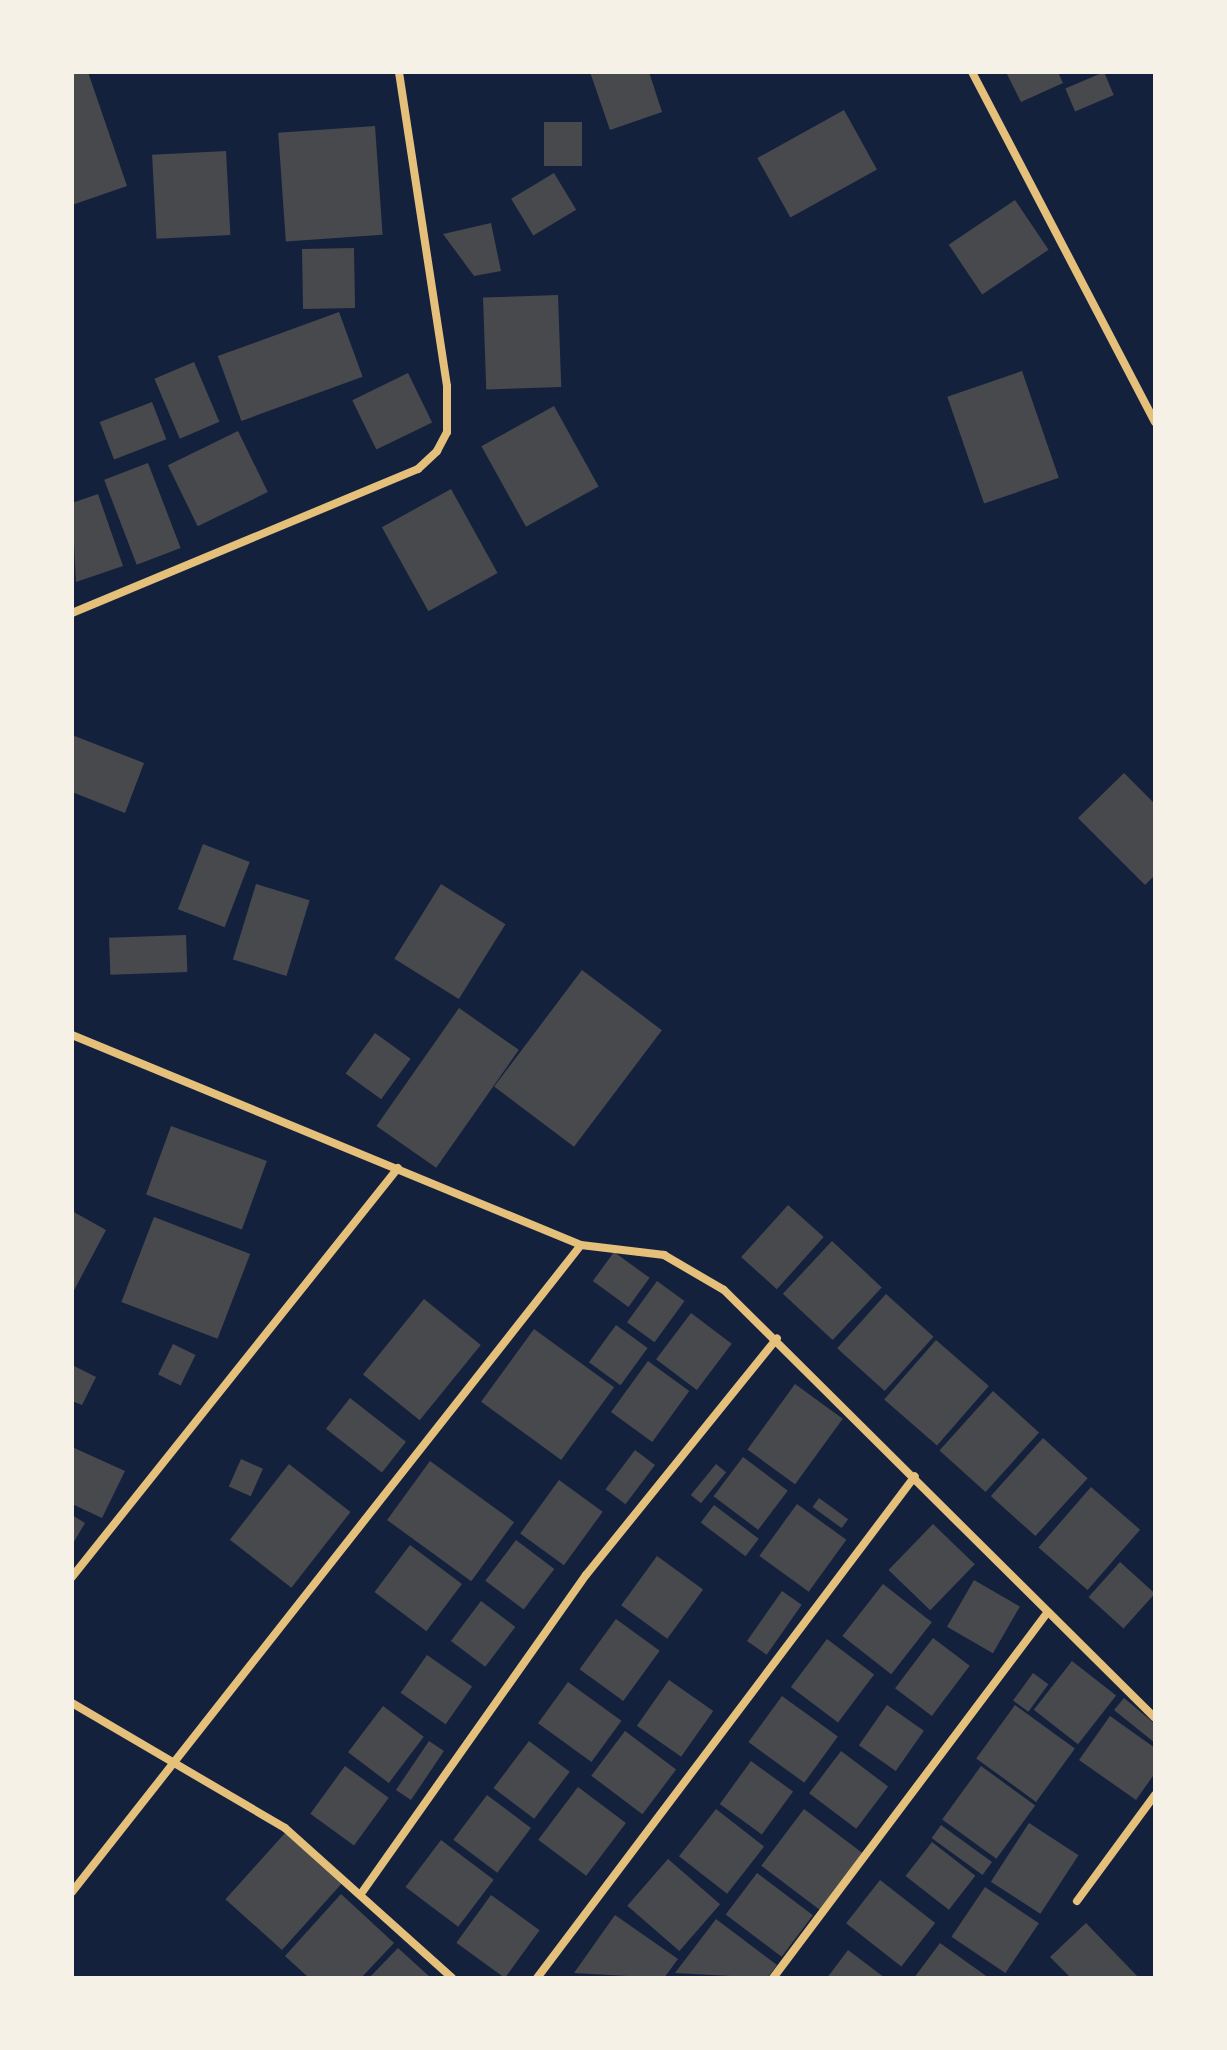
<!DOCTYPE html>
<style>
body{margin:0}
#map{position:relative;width:1227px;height:2050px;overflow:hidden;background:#14213d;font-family:"Fira Sans Condensed",sans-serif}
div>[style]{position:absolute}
.building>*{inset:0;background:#48494c;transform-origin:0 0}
.minor>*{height:8px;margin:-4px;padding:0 4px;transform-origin:4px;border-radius:4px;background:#e5c07b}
span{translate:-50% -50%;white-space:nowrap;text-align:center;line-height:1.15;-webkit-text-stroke:8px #f6f1e7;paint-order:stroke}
.frame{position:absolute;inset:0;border:74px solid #f6f1e7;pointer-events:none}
</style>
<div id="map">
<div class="building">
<i style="clip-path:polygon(72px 72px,88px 72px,127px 186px,72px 205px)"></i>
<i style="clip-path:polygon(590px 72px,649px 72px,662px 112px,610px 130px)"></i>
<i style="clip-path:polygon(1006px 72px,1058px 72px,1063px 83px,1021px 102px)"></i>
<i style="left:1104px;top:72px;width:25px;height:42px;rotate:67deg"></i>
<i style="left:844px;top:110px;width:68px;height:99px;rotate:61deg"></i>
<i style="left:544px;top:122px;width:38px;height:44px"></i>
<i style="left:375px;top:126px;width:109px;height:97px;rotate:86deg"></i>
<i style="left:226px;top:151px;width:84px;height:74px;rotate:87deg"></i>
<i style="left:554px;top:173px;width:43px;height:50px;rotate:59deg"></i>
<i style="left:1015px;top:200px;width:60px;height:80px;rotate:56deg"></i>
<i style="clip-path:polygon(491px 223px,501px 271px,474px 276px,443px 234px)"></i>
<i style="left:354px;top:248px;width:60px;height:52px;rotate:89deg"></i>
<i style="left:558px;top:295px;width:92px;height:75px;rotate:88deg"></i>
<i style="left:339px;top:312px;width:69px;height:129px;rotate:70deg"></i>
<i style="left:194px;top:362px;width:65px;height:43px;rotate:67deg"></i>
<i style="left:1022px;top:371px;width:113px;height:79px;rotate:71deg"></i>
<i style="left:408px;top:373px;width:55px;height:62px;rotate:64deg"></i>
<i style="left:152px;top:402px;width:40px;height:56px;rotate:69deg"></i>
<i style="left:554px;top:406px;width:92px;height:83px;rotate:61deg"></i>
<i style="left:238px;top:431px;width:68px;height:78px;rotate:64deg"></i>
<i style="left:148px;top:463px;width:91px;height:47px;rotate:69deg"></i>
<i style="left:451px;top:489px;width:96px;height:79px;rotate:61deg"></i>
<i style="clip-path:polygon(98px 494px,123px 566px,76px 582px,72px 503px)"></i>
<i style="clip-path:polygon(72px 735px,144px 763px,125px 813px,72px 792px)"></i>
<i style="clip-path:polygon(1124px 773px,1155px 804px,1155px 875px,1145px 885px,1078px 818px)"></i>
<i style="left:203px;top:844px;width:50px;height:70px;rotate:21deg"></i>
<i style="left:256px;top:884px;width:56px;height:79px;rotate:17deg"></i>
<i style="left:441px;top:884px;width:76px;height:88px;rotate:32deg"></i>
<i style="left:186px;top:935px;width:37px;height:77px;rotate:88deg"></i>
<i style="left:582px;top:970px;width:100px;height:146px;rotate:37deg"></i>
<i style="left:459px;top:1008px;width:73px;height:144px;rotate:35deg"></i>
<i style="left:375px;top:1033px;width:44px;height:50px;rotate:36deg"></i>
<i style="left:171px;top:1126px;width:102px;height:73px;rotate:20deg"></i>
<i style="left:788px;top:1205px;width:48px;height:70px;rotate:42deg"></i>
<i style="clip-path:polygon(72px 1211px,106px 1230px,72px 1294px)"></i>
<i style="left:154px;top:1217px;width:103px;height:91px;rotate:21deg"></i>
<i style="left:832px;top:1241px;width:68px;height:72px;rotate:43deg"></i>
<i style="left:614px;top:1252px;width:44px;height:36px;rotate:36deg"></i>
<i style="left:657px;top:1281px;width:34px;height:51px;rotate:36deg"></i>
<i style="left:886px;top:1294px;width:64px;height:73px;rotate:42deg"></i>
<i style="left:424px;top:1299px;width:73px;height:97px;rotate:39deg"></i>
<i style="left:691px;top:1313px;width:51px;height:58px;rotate:37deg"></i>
<i style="left:616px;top:1325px;width:39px;height:46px;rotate:36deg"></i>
<i style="left:534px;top:1329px;width:99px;height:90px;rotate:36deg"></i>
<i style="left:936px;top:1340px;width:70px;height:79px;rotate:41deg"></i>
<i style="left:173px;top:1344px;width:25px;height:34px;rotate:26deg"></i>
<i style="left:648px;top:1361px;width:51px;height:63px;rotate:36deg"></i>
<i style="clip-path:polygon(72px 1365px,96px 1377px,82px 1405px,72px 1401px)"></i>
<i style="left:795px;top:1384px;width:59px;height:81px;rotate:36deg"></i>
<i style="left:993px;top:1391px;width:62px;height:80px;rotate:42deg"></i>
<i style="left:350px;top:1398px;width:71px;height:39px;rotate:38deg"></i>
<i style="left:1043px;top:1438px;width:60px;height:78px;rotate:42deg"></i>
<i style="clip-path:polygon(72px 1447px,125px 1471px,102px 1518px,72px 1504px)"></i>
<i style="left:635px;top:1450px;width:25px;height:49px;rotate:37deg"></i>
<i style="left:743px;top:1457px;width:56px;height:49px;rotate:37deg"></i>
<i style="left:241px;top:1459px;width:24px;height:30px;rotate:24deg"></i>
<i style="left:430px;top:1461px;width:104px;height:73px;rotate:36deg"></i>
<i style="left:289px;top:1464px;width:78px;height:96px;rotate:38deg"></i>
<i style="left:716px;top:1464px;width:13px;height:40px;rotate:39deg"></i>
<i style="left:559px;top:1480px;width:54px;height:66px;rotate:36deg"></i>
<i style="left:1091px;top:1487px;width:65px;height:80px;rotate:41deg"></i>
<i style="left:819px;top:1498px;width:36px;height:11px;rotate:36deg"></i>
<i style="left:797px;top:1504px;width:61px;height:64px;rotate:36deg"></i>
<i style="left:714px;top:1505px;width:56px;height:22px;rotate:37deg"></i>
<i style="clip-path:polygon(72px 1515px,85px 1523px,72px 1545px)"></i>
<i style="left:933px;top:1524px;width:58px;height:64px;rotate:44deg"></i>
<i style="left:516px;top:1540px;width:48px;height:51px;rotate:37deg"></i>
<i style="left:410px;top:1545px;width:65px;height:59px;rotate:37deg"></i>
<i style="left:657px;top:1556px;width:57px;height:61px;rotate:36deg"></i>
<i style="left:1120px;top:1562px;width:47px;height:47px;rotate:42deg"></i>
<i style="left:974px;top:1580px;width:53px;height:54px;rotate:30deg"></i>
<i style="left:883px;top:1584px;width:62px;height:66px;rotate:38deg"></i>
<i style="left:782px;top:1591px;width:24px;height:61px;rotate:35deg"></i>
<i style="left:481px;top:1601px;width:43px;height:50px;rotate:37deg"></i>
<i style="left:616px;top:1619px;width:54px;height:62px;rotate:36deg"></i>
<i style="left:933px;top:1638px;width:46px;height:63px;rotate:37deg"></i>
<i style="left:827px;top:1639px;width:59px;height:60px;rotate:37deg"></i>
<i style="left:427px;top:1655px;width:55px;height:46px;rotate:35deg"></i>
<i style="left:1072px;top:1661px;width:56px;height:62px;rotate:38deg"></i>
<i style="left:1033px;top:1673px;width:19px;height:34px;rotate:36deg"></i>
<i style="left:669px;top:1680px;width:54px;height:56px;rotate:35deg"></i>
<i style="left:568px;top:1682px;width:66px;height:51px;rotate:36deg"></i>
<i style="left:782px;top:1696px;width:69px;height:57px;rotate:36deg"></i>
<i style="clip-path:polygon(1124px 1698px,1155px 1724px,1155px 1743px,1114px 1710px)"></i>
<i style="left:887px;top:1705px;width:45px;height:49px;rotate:35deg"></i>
<i style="left:1015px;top:1705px;width:74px;height:66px;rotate:36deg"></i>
<i style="left:383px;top:1706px;width:51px;height:58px;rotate:37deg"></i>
<i style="clip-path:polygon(1110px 1716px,1155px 1748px,1155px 1773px,1136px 1800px,1079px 1760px)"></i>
<i style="left:625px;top:1731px;width:64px;height:56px;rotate:37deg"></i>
<i style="left:429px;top:1741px;width:18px;height:59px;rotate:34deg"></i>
<i style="left:529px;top:1741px;width:51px;height:59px;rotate:37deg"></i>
<i style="left:841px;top:1751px;width:59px;height:53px;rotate:37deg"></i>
<i style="left:751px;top:1761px;width:52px;height:53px;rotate:36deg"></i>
<i style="left:345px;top:1766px;width:54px;height:59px;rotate:36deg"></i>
<i style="left:981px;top:1766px;width:67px;height:66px;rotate:36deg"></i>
<i style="left:578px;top:1787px;width:60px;height:66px;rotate:37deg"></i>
<i style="left:487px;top:1795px;width:55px;height:56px;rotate:37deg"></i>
<i style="left:716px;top:1809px;width:61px;height:60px;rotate:38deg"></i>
<i style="left:804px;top:1809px;width:74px;height:71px;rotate:37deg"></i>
<i style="left:1029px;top:1823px;width:59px;height:70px;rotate:33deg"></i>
<i style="left:941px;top:1825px;width:63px;height:16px;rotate:36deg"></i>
<i style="left:285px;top:1833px;width:76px;height:89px;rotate:42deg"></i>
<i style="left:441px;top:1840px;width:66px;height:59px;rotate:37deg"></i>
<i style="left:932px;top:1842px;width:55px;height:43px;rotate:38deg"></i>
<i style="left:668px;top:1859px;width:69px;height:62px;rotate:41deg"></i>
<i style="left:757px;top:1873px;width:70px;height:52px;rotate:37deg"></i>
<i style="left:880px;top:1880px;width:70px;height:55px;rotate:38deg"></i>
<i style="left:985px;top:1887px;width:65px;height:60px;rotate:34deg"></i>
<i style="clip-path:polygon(341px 1894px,394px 1943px,361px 1978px,309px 1978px,285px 1956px)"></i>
<i style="left:491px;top:1895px;width:60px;height:59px;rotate:36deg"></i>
<i style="clip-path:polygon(615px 1915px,678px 1959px,664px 1978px,574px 1973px)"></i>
<i style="clip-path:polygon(716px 1919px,777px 1965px,767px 1978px,675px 1973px)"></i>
<i style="clip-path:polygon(1086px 1923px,1139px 1978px,1071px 1978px,1050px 1957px)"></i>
<i style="clip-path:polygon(940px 1943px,989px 1978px,914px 1978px)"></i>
<i style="clip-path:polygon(398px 1948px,431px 1978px,369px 1978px)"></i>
<i style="clip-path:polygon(848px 1950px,885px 1978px,827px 1978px)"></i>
</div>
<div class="minor">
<i style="left:972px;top:72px;width:395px;rotate:62.4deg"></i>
<i style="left:72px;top:613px;width:375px;rotate:-22.6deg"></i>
<i style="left:418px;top:469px;width:26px;rotate:-43deg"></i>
<i style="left:437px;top:451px;width:21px;rotate:-62deg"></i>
<i style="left:447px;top:432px;width:46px;rotate:-90deg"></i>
<i style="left:447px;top:386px;width:318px;rotate:-98.7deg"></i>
<i style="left:72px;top:1035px;width:551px;rotate:22.42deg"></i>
<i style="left:72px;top:1577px;width:523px;rotate:-51.44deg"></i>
<i style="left:72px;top:1703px;width:247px;rotate:30.4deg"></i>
<i style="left:285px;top:1828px;width:224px;rotate:41.9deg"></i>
<i style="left:363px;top:1891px;width:387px;rotate:-54.8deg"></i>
<i style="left:586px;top:1575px;width:304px;rotate:-51.1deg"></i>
<i style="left:72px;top:1892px;width:823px;rotate:-51.81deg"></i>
<i style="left:581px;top:1245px;width:84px;rotate:6.9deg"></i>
<i style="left:664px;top:1255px;width:69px;rotate:30.3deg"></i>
<i style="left:724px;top:1290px;width:607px;rotate:44.8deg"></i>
<i style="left:1077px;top:1901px;width:132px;rotate:-53.7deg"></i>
<i style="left:537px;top:1978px;width:628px;rotate:-53.02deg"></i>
<i style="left:773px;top:1978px;width:454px;rotate:-53.1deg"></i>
</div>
<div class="frame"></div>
</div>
